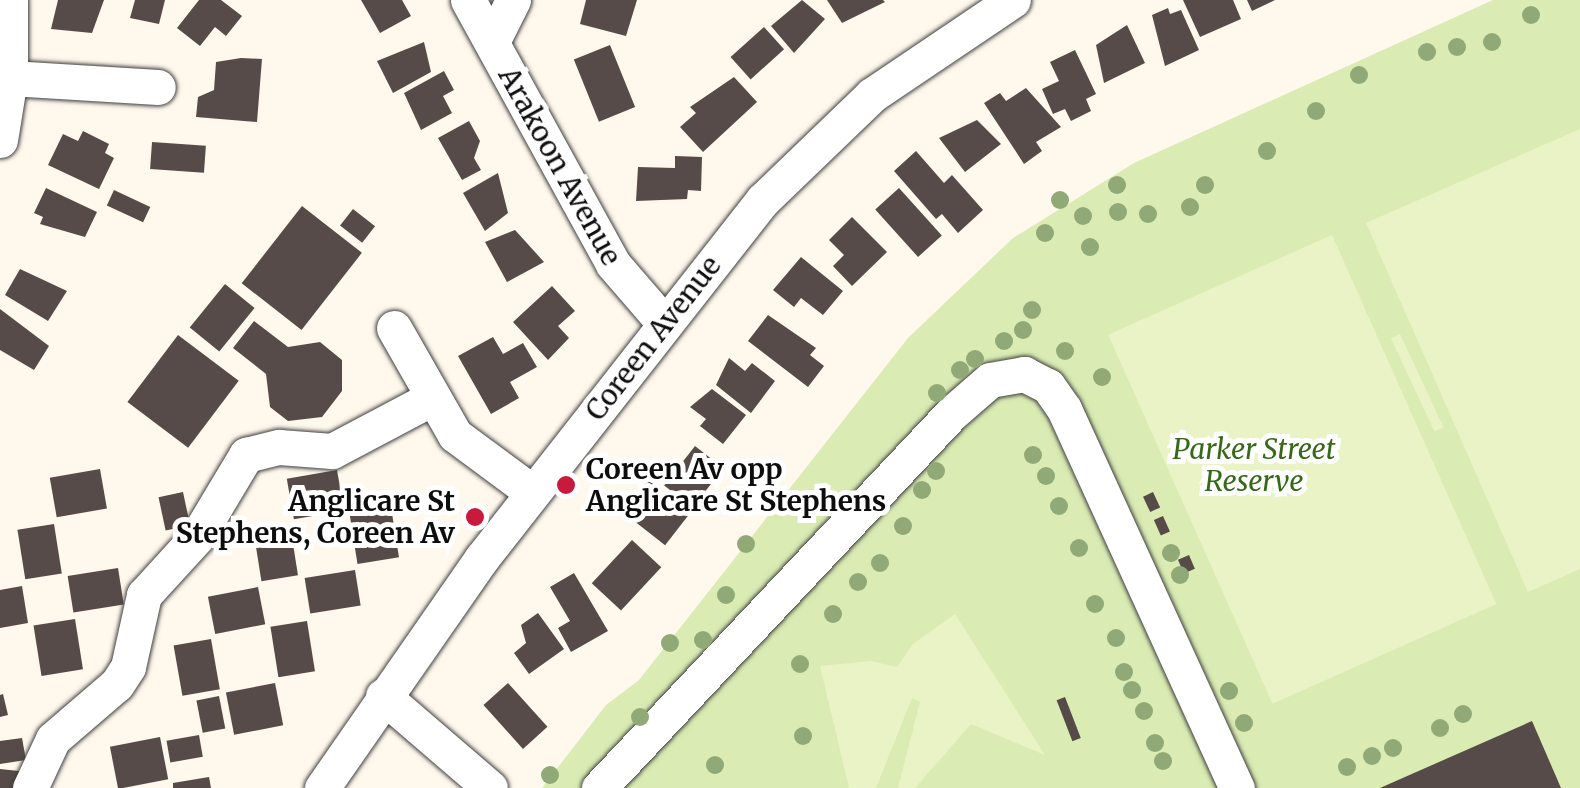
<!DOCTYPE html>
<style>
body{margin:0}
#map{position:relative;width:1580px;height:788px;overflow:hidden;background:#fff8ec;font-family:Merriweather,serif}
div>[style]{position:absolute}
.green>*{inset:0;background:#daecb3}
.pitch>*{inset:0;background:#eaf3c5;transform-origin:0 0}
.building>*{inset:0;background:#564b48;transform-origin:0 0}
.roads{filter:drop-shadow(0 0 2px #404040) drop-shadow(0 0 2px #404040)}
.minor>*{height:35px;margin:-17.5px;padding:0 17.5px;transform-origin:17.5px;border-radius:17.5px;background:#fff}
.trees>*{width:18px;height:18px;margin:-9px;border-radius:50%;background:#90a977}
.dots>*{width:28px;height:28px;translate:-50% -50%;box-sizing:border-box;border:5px solid #fff;border-radius:50%}
span{translate:-50% -50%;white-space:nowrap;text-align:center;line-height:1.15;-webkit-text-stroke:10px #fff;paint-order:stroke}
.street-label{font-size:28px;color:#0d0d0d}
.park-label{font-size:28px;color:#366918;font-style:italic}
.poi-label{font-size:28px;color:#0d0d0d;font-weight:700}
.left{translate:0 -50%;text-align:left}
.right{translate:-100% -50%;text-align:right}
</style>
<div id="map">
<div class="green">
<i style="clip-path:polygon(1493px 0,1580px 0,1580px 788px,542px 788px,606px 705px,639px 680px,908px 338px,1013px 238px,1134px 163px)"></i>
</div>
<div class="pitch">
<i style="clip-path:polygon(1580px 129px,1580px 569px,1528px 592px,1366px 223px)"></i>
<i style="left:1332px;top:235px;width:404px;height:245px;rotate:66deg"></i>
<i style="left:1400px;top:334px;width:103px;height:10px;rotate:65deg"></i>
<i style="clip-path:polygon(955px 614px,1045px 755px,971px 724px,915px 788px,898px 788px,920px 702px,912px 698px,876px 788px,849px 788px,820px 666px,871px 661px,897px 667px,913px 644px)"></i>
</div>
<div class="building">
<i style="clip-path:polygon(58px 0,104px 0,92px 33px,51px 29px)"></i>
<i style="clip-path:polygon(135px 0,165px 0,159px 24px,130px 18px)"></i>
<i style="clip-path:polygon(199px 0,221px 0,242px 16px,226px 36px,215px 27px,200px 46px,177px 28px)"></i>
<i style="clip-path:polygon(361px 0,402px 0,411px 16px,380px 33px)"></i>
<i style="clip-path:polygon(586px 0,637px 0,626px 36px,580px 24px)"></i>
<i style="clip-path:polygon(802px 0,825px 19px,794px 53px,771px 26px)"></i>
<i style="clip-path:polygon(827px 0,883px 0,885px 2px,842px 23px)"></i>
<i style="clip-path:polygon(1183px 0,1233px 0,1241px 19px,1200px 37px)"></i>
<i style="clip-path:polygon(1247px 0,1275px 0,1252px 11px)"></i>
<i style="clip-path:polygon(1168px 8px,1170px 14px,1181px 10px,1199px 50px,1165px 66px,1152px 15px)"></i>
<i style="clip-path:polygon(1127px 25px,1145px 63px,1104px 83px,1096px 45px)"></i>
<i style="left:764px;top:27px;width:30px;height:45px;rotate:48deg"></i>
<i style="clip-path:polygon(424px 42px,431px 72px,393px 93px,377px 61px)"></i>
<i style="left:610px;top:45px;width:67px;height:39px;rotate:68deg"></i>
<i style="clip-path:polygon(1075px 50px,1096px 94px,1086px 99px,1091px 111px,1071px 121px,1065px 109px,1053px 114px,1042px 89px,1059px 81px,1050px 62px)"></i>
<i style="clip-path:polygon(241px 58px,262px 59px,257px 122px,196px 117px,198px 97px,214px 90px,216px 62px)"></i>
<i style="clip-path:polygon(444px 71px,454px 90px,443px 96px,452px 113px,421px 130px,404px 93px)"></i>
<i style="clip-path:polygon(734px 77px,757px 102px,703px 152px,680px 127px,696px 113px,690px 107px)"></i>
<i style="clip-path:polygon(1026px 88px,1061px 127px,1036px 142px,1042px 151px,1024px 164px,984px 103px,1000px 93px,1006px 101px)"></i>
<i style="clip-path:polygon(977px 120px,1001px 144px,965px 172px,939px 138px)"></i>
<i style="clip-path:polygon(469px 121px,480px 141px,474px 158px,481px 170px,462px 180px,438px 138px)"></i>
<i style="clip-path:polygon(83px 131px,109px 144px,105px 153px,114px 158px,99px 189px,48px 165px,63px 134px,78px 141px)"></i>
<i style="left:152px;top:142px;width:54px;height:27px;rotate:4deg"></i>
<i style="clip-path:polygon(916px 151px,944px 183px,952px 175px,983px 210px,958px 233px,942px 214px,936px 219px,894px 171px)"></i>
<i style="clip-path:polygon(675px 156px,702px 157px,701px 191px,688px 190px,687px 199px,636px 201px,638px 167px,675px 168px)"></i>
<i style="clip-path:polygon(498px 173px,508px 213px,485px 231px,463px 193px)"></i>
<i style="clip-path:polygon(46px 188px,97px 212px,85px 237px,40px 224px,43px 217px,34px 213px)"></i>
<i style="left:899px;top:188px;width:64px;height:32px;rotate:48deg"></i>
<i style="left:114px;top:190px;width:40px;height:17px;rotate:25deg"></i>
<i style="left:302px;top:206px;width:76px;height:98px;rotate:38deg"></i>
<i style="left:353px;top:209px;width:28px;height:21px;rotate:38deg"></i>
<i style="clip-path:polygon(852px 217px,887px 252px,852px 286px,833px 266px,844px 255px,829px 240px)"></i>
<i style="clip-path:polygon(515px 230px,544px 262px,507px 282px,485px 242px)"></i>
<i style="clip-path:polygon(801px 257px,843px 291px,823px 315px,801px 298px,794px 307px,773px 290px)"></i>
<i style="clip-path:polygon(20px 269px,67px 291px,48px 321px,5px 295px)"></i>
<i style="left:225px;top:284px;width:38px;height:56px;rotate:39deg"></i>
<i style="clip-path:polygon(552px 286px,575px 311px,558px 326px,569px 338px,548px 360px,513px 322px)"></i>
<i style="clip-path:polygon(0 309px,49px 346px,34px 370px,0 350px)"></i>
<i style="clip-path:polygon(768px 315px,816px 348px,810px 355px,824px 366px,808px 387px,748px 341px)"></i>
<i style="clip-path:polygon(254px 321px,288px 347px,320px 342px,342px 360px,342px 391px,322px 417px,288px 421px,270px 407px,266px 374px,233px 348px)"></i>
<i style="left:178px;top:335px;width:76px;height:84px;rotate:37deg"></i>
<i style="clip-path:polygon(493px 337px,503px 354px,523px 343px,537px 367px,510px 382px,519px 398px,491px 414px,458px 356px)"></i>
<i style="clip-path:polygon(729px 358px,745px 371px,752px 363px,775px 381px,751px 413px,716px 385px)"></i>
<i style="clip-path:polygon(712px 389px,746px 415px,723px 444px,700px 426px,706px 419px,690px 407px)"></i>
<i style="left:695px;top:446px;width:36px;height:50px;rotate:38deg"></i>
<i style="left:100px;top:469px;width:40px;height:51px;rotate:80deg"></i>
<i style="left:337px;top:470px;width:41px;height:51px;rotate:80deg"></i>
<i style="left:647px;top:479px;width:55px;height:41px;rotate:38deg"></i>
<i style="left:183px;top:492px;width:34px;height:25px;rotate:78deg"></i>
<i style="left:1153px;top:492px;width:17px;height:11px;rotate:65deg"></i>
<i style="left:391px;top:507px;width:51px;height:42px;rotate:81deg"></i>
<i style="left:1163px;top:516px;width:17px;height:10px;rotate:66deg"></i>
<i style="left:54px;top:524px;width:50px;height:37px;rotate:81deg"></i>
<i style="left:290px;top:525px;width:51px;height:37px;rotate:81deg"></i>
<i style="left:632px;top:540px;width:40px;height:59px;rotate:43deg"></i>
<i style="left:1189px;top:555px;width:15px;height:12px;rotate:67deg"></i>
<i style="left:118px;top:568px;width:37px;height:51px;rotate:81deg"></i>
<i style="left:355px;top:570px;width:36px;height:51px;rotate:81deg"></i>
<i style="clip-path:polygon(574px 573px,608px 631px,571px 652px,558px 628px,570px 621px,550px 587px)"></i>
<i style="clip-path:polygon(22px 586px,28px 623px,0 628px,0 590px)"></i>
<i style="left:258px;top:587px;width:38px;height:51px;rotate:79deg"></i>
<i style="clip-path:polygon(538px 613px,564px 649px,529px 674px,514px 653px,526px 643px,521px 625px)"></i>
<i style="left:75px;top:619px;width:51px;height:42px;rotate:81deg"></i>
<i style="left:307px;top:621px;width:51px;height:37px;rotate:81deg"></i>
<i style="left:211px;top:639px;width:51px;height:38px;rotate:80deg"></i>
<i style="left:275px;top:683px;width:43px;height:50px;rotate:79deg"></i>
<i style="left:508px;top:683px;width:59px;height:33px;rotate:48deg"></i>
<i style="clip-path:polygon(3px 694px,8px 715px,0 717px,0 695px)"></i>
<i style="left:219px;top:696px;width:33px;height:23px;rotate:79deg"></i>
<i style="left:1065px;top:697px;width:44px;height:9px;rotate:69deg"></i>
<i style="clip-path:polygon(1532px 721px,1561px 788px,1380px 788px)"></i>
<i style="left:199px;top:735px;width:22px;height:33px;rotate:80deg"></i>
<i style="left:160px;top:737px;width:43px;height:51px;rotate:79deg"></i>
<i style="clip-path:polygon(22px 738px,26px 760px,0 764px,0 741px)"></i>
<i style="clip-path:polygon(0 769px,19px 771px,18px 788px,0 788px)"></i>
<i style="clip-path:polygon(209px 777px,211px 788px,173px 788px,173px 783px)"></i>
</div>
<div class="roads">
<div class="minor">
<i style="left:468px;top:0;width:301px;rotate:61.2deg"></i>
<i style="left:613px;top:264px;width:78px;rotate:49.2deg"></i>
<i style="left:492px;top:42px;width:47px;rotate:-63.4deg"></i>
<i style="left:10px;top:78px;width:148px;rotate:3.5deg"></i>
<i style="left:0;top:140px;width:63px;rotate:-80.8deg"></i>
<i style="left:10px;top:78px;width:78px;rotate:-90deg"></i>
<i style="left:394px;top:328px;width:123px;rotate:60.3deg"></i>
<i style="left:455px;top:435px;width:96px;rotate:36.5deg"></i>
<i style="left:383px;top:696px;width:141px;rotate:40.7deg"></i>
<i style="left:30px;top:788px;width:54px;rotate:-64.9deg"></i>
<i style="left:53px;top:739px;width:84px;rotate:-40.7deg"></i>
<i style="left:117px;top:684px;width:20px;rotate:-57deg"></i>
<i style="left:128px;top:667px;width:74px;rotate:-77.5deg"></i>
<i style="left:144px;top:595px;width:79px;rotate:-47.6deg"></i>
<i style="left:197px;top:537px;width:96px;rotate:-59.1deg"></i>
<i style="left:246px;top:455px;width:34px;rotate:-14deg"></i>
<i style="left:279px;top:447px;width:53px;rotate:4.3deg"></i>
<i style="left:332px;top:451px;width:113px;rotate:-27.9deg"></i>
<i style="left:322px;top:788px;width:280px;rotate:-55.2deg"></i>
<i style="left:482px;top:558px;width:455px;rotate:-51.9deg"></i>
<i style="left:763px;top:200px;width:151px;rotate:-43.9deg"></i>
<i style="left:872px;top:95px;width:170px;rotate:-34deg"></i>
<i style="left:599px;top:788px;width:515px;rotate:-46.73deg"></i>
<i style="left:952px;top:413px;width:50px;rotate:-41deg"></i>
<i style="left:990px;top:380px;width:35px;rotate:-10deg"></i>
<i style="left:1024px;top:374px;width:27px;rotate:27deg"></i>
<i style="left:1048px;top:386px;width:28px;rotate:55deg"></i>
<i style="left:1064px;top:409px;width:417px;rotate:65.5deg"></i>
</div>
</div>
<div class="trees">
<i style="left:1531px;top:15px"></i>
<i style="left:1492px;top:42px"></i>
<i style="left:1457px;top:47px"></i>
<i style="left:1427px;top:52px"></i>
<i style="left:1359px;top:75px"></i>
<i style="left:1316px;top:111px"></i>
<i style="left:1267px;top:151px"></i>
<i style="left:1117px;top:185px"></i>
<i style="left:1205px;top:185px"></i>
<i style="left:1060px;top:200px"></i>
<i style="left:1190px;top:207px"></i>
<i style="left:1118px;top:212px"></i>
<i style="left:1148px;top:214px"></i>
<i style="left:1083px;top:216px"></i>
<i style="left:1045px;top:233px"></i>
<i style="left:1090px;top:247px"></i>
<i style="left:1032px;top:310px"></i>
<i style="left:1023px;top:330px"></i>
<i style="left:1004px;top:341px"></i>
<i style="left:1065px;top:351px"></i>
<i style="left:975px;top:359px"></i>
<i style="left:960px;top:370px"></i>
<i style="left:1102px;top:377px"></i>
<i style="left:937px;top:393px"></i>
<i style="left:1033px;top:455px"></i>
<i style="left:936px;top:471px"></i>
<i style="left:1046px;top:476px"></i>
<i style="left:922px;top:490px"></i>
<i style="left:1059px;top:506px"></i>
<i style="left:903px;top:526px"></i>
<i style="left:746px;top:544px"></i>
<i style="left:1079px;top:548px"></i>
<i style="left:1171px;top:553px"></i>
<i style="left:880px;top:563px"></i>
<i style="left:1180px;top:575px"></i>
<i style="left:858px;top:582px"></i>
<i style="left:726px;top:595px"></i>
<i style="left:1095px;top:604px"></i>
<i style="left:833px;top:614px"></i>
<i style="left:1116px;top:638px"></i>
<i style="left:703px;top:640px"></i>
<i style="left:670px;top:643px"></i>
<i style="left:800px;top:664px"></i>
<i style="left:1124px;top:672px"></i>
<i style="left:1132px;top:690px"></i>
<i style="left:1229px;top:691px"></i>
<i style="left:1144px;top:711px"></i>
<i style="left:1463px;top:714px"></i>
<i style="left:640px;top:717px"></i>
<i style="left:1244px;top:723px"></i>
<i style="left:1440px;top:728px"></i>
<i style="left:803px;top:736px"></i>
<i style="left:1155px;top:743px"></i>
<i style="left:1393px;top:748px"></i>
<i style="left:1372px;top:756px"></i>
<i style="left:1163px;top:761px"></i>
<i style="left:715px;top:765px"></i>
<i style="left:1347px;top:767px"></i>
<i style="left:550px;top:775px"></i>
</div>
<div class="dots">
<i style="left:566px;top:485px;background:#c71a3d"></i>
<i style="left:475px;top:517px;background:#c71a3d"></i>
</div>
<div class="street-label">
<span style="left:560px;top:166px;rotate:61deg">Arakoon Avenue</span>
<span style="left:653px;top:338px;rotate:-52deg">Coreen Avenue</span>
</div>
<div class="park-label">
<span style="left:1254px;top:465px">Parker Street<br>Reserve</span>
</div>
<div class="poi-label">
<span class="left" style="left:586px;top:485px">Coreen Av opp<br>Anglicare St Stephens</span>
<span class="right" style="left:455px;top:517px">Anglicare St<br>Stephens, Coreen Av</span>
</div>
</div>
